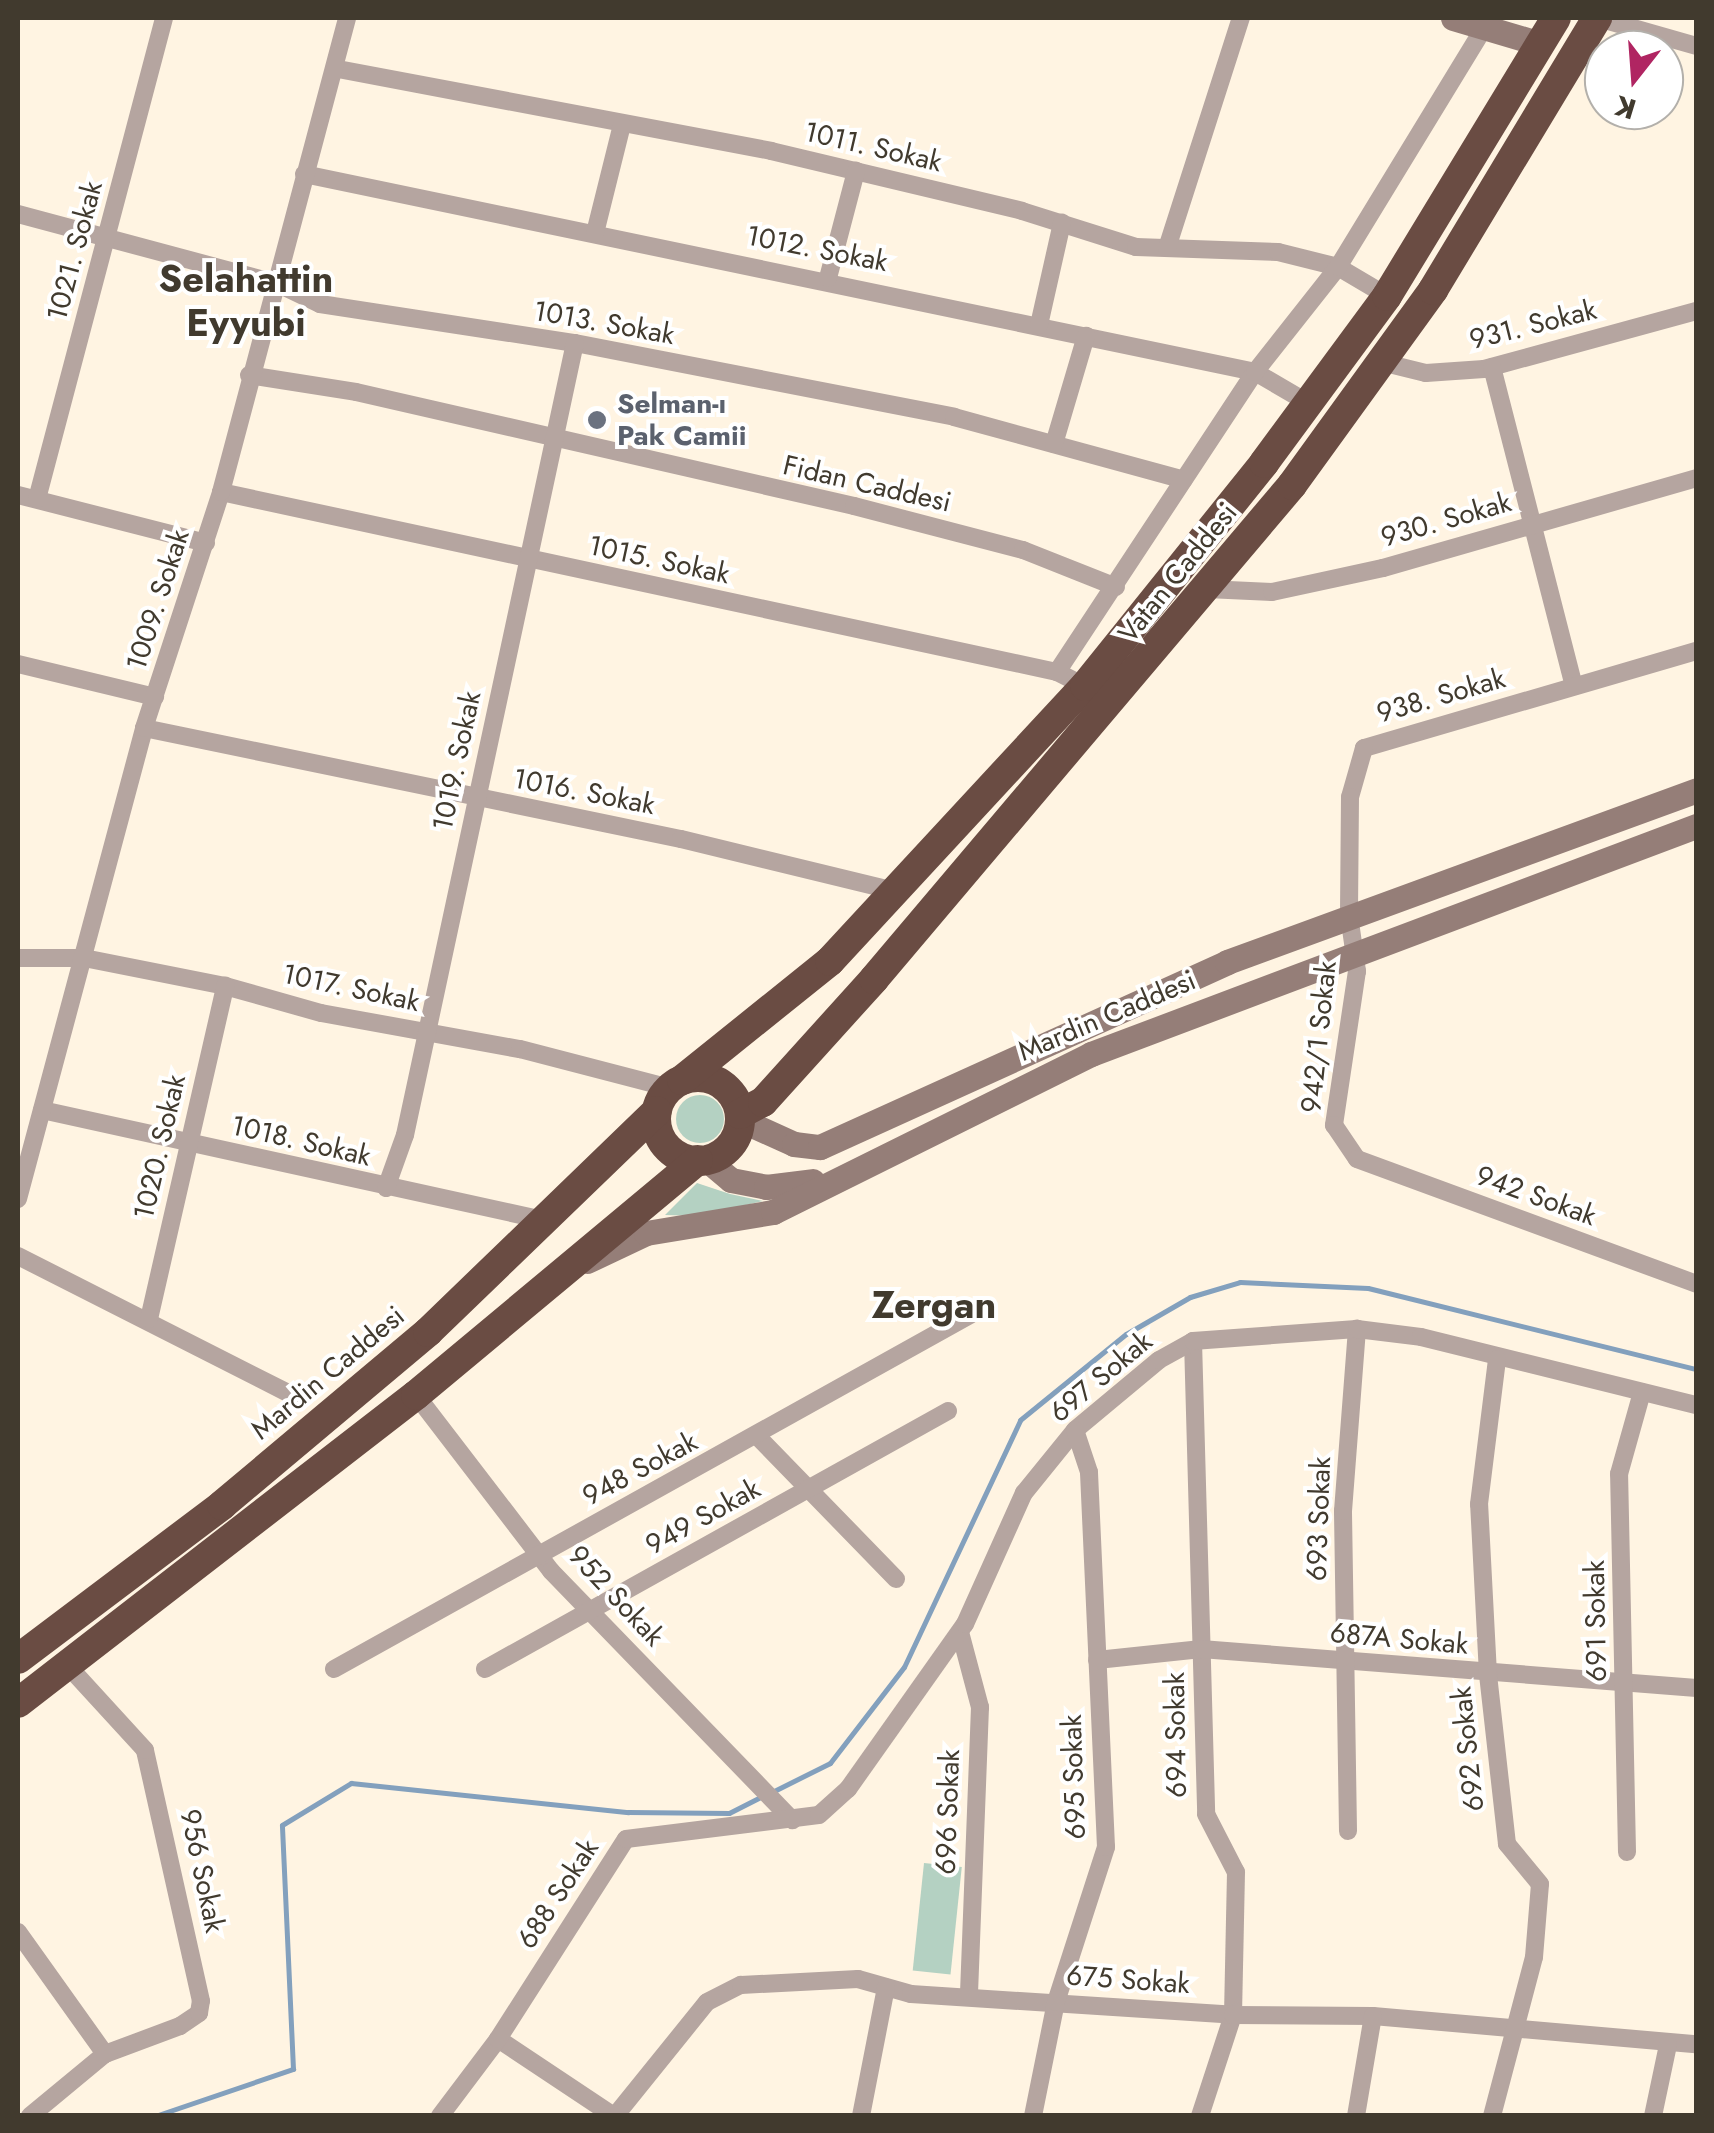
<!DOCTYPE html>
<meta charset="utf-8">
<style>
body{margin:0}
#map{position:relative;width:1714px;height:2133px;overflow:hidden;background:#fff4e2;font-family:Jost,sans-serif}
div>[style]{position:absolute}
.green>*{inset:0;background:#b4d1c2;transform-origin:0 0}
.round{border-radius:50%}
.stream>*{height:5px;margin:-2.5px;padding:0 2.5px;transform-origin:2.5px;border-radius:2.5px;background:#83a0bd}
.street>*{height:18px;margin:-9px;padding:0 9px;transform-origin:9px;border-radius:9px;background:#b5a5a0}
.secondary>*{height:25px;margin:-12.5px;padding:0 12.5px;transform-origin:12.5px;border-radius:12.5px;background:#957e78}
.highway>*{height:30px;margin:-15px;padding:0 15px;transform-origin:15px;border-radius:15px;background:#6a4c43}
.highway>.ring{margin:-15px;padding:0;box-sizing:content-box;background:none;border:30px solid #6a4c43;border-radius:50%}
.dots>*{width:28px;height:28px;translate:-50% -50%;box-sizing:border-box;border:5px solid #fff;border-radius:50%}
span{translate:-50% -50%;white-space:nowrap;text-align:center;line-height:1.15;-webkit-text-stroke:8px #fff;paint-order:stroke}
.street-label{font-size:28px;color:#413a2e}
.worship-label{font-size:28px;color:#5b616d;font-weight:700}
.left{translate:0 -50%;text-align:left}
.district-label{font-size:38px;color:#413a2e;font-weight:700}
.frame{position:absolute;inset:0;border:20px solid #413a2e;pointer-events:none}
.north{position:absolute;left:1584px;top:30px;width:100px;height:100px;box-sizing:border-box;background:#fff;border:2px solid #b3b0ab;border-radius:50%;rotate:197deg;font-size:28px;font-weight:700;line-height:40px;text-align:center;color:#413a2e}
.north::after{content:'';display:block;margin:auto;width:35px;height:45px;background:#b02562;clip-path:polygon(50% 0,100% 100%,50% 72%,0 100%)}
</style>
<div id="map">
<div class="green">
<i class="round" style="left:676px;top:1095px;width:48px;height:48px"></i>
<i style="clip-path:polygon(697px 1183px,730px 1194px,763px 1201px,699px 1216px,665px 1215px)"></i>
<i style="left:924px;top:1863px;width:38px;height:108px;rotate:6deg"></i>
</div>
<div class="stream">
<i style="left:772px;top:1792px;width:65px;rotate:-26.6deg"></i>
<i style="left:830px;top:1763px;width:121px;rotate:-52.4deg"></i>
<i style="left:904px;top:1667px;width:273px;rotate:-64.8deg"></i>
<i style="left:1020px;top:1420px;width:136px;rotate:-39.1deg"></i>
<i style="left:1126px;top:1334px;width:74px;rotate:-30deg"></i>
<i style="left:1190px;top:1297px;width:52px;rotate:-16.7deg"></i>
<i style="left:1240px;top:1282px;width:128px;rotate:2.7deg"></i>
<i style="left:1368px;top:1288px;width:338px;rotate:13.9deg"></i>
<i style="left:155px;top:2116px;width:146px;rotate:-18.8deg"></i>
<i style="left:293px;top:2069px;width:244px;rotate:-92.6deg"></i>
<i style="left:282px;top:1825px;width:81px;rotate:-31.3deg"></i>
<i style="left:351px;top:1783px;width:279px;rotate:6deg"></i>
<i style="left:628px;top:1812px;width:101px;rotate:0.6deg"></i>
<i style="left:729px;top:1813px;width:37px;rotate:-27deg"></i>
</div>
<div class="street">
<i style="left:1598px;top:18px;width:102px;rotate:15.9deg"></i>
<i style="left:338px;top:69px;width:441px;rotate:10.7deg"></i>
<i style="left:771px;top:151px;width:258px;rotate:13.4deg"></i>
<i style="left:1022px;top:211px;width:120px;rotate:17.5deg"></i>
<i style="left:1136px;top:247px;width:142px;rotate:2deg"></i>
<i style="left:1278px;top:252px;width:62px;rotate:14deg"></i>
<i style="left:1338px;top:267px;width:57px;rotate:30.6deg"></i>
<i style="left:304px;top:174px;width:971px;rotate:11.76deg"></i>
<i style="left:1255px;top:372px;width:64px;rotate:30.2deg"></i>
<i style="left:18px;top:214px;width:267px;rotate:15deg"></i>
<i style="left:276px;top:283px;width:49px;rotate:25.5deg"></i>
<i style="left:320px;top:304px;width:258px;rotate:8.7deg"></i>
<i style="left:575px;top:343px;width:386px;rotate:11deg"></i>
<i style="left:954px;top:417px;width:238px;rotate:15.3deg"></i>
<i style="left:595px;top:233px;width:111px;rotate:-76deg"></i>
<i style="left:1167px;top:248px;width:242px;rotate:-72.2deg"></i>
<i style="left:828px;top:278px;width:111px;rotate:-75.3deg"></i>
<i style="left:1039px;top:325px;width:105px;rotate:-77.3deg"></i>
<i style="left:1381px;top:362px;width:46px;rotate:13.7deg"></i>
<i style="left:1426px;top:373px;width:58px;rotate:-3.9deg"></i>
<i style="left:1484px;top:369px;width:220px;rotate:-15.3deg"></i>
<i style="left:1492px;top:367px;width:329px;rotate:75.6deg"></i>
<i style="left:249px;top:375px;width:108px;rotate:9deg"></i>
<i style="left:356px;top:392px;width:511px;rotate:12.89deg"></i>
<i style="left:854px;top:506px;width:175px;rotate:14.6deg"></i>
<i style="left:1023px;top:550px;width:100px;rotate:21.7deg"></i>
<i style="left:1054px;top:444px;width:113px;rotate:-73.5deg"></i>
<i style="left:221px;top:492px;width:855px;rotate:12.15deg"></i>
<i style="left:1057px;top:672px;width:31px;rotate:27deg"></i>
<i style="left:18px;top:495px;width:194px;rotate:14.3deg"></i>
<i style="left:37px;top:499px;width:497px;rotate:-75.2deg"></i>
<i style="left:1207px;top:589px;width:65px;rotate:2.6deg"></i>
<i style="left:1272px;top:592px;width:114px;rotate:-12.2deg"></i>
<i style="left:1383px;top:568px;width:326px;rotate:-16deg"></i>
<i style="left:1696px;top:651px;width:346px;rotate:163.7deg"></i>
<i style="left:1364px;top:748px;width:51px;rotate:105.9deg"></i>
<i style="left:1350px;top:797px;width:118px;rotate:90.5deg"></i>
<i style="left:1349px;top:915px;width:57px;rotate:81.9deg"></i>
<i style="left:1357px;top:971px;width:156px;rotate:98.5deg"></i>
<i style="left:1334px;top:1125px;width:41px;rotate:55.9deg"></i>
<i style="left:1357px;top:1159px;width:361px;rotate:20.2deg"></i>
<i style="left:18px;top:664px;width:141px;rotate:13.5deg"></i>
<i style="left:1057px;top:672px;width:359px;rotate:-56.6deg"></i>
<i style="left:1255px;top:372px;width:134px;rotate:-51.7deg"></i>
<i style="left:1338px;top:267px;width:292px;rotate:-58.6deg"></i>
<i style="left:144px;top:728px;width:548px;rotate:11.68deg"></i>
<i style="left:681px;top:839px;width:219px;rotate:13.7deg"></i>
<i style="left:18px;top:958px;width:66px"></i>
<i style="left:84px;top:958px;width:144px;rotate:11.2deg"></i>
<i style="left:225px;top:986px;width:100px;rotate:15.7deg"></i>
<i style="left:321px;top:1013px;width:202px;rotate:10.3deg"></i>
<i style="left:520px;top:1049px;width:155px;rotate:14.6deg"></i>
<i style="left:42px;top:1110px;width:518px;rotate:12.37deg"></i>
<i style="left:386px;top:1188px;width:56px;rotate:-70.3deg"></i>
<i style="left:405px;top:1135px;width:810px;rotate:-77.89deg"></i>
<i style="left:18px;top:1199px;width:488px;rotate:-75deg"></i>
<i style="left:144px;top:728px;width:248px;rotate:-71.9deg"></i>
<i style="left:221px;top:492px;width:490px;rotate:-75.1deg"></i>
<i style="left:18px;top:1256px;width:307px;rotate:26.9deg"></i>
<i style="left:149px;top:1319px;width:342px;rotate:-77.1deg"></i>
<i style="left:1193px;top:1341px;width:473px;rotate:88.4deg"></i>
<i style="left:1206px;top:1814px;width:65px;rotate:62.7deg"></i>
<i style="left:1236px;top:1872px;width:143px;rotate:91.2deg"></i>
<i style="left:1233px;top:2015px;width:106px;rotate:108.1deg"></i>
<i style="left:416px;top:1395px;width:222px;rotate:52.5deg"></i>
<i style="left:551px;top:1571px;width:347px;rotate:45.9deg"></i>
<i style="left:758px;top:1437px;width:198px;rotate:45.8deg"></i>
<i style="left:960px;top:1632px;width:78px;rotate:75.1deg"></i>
<i style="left:980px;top:1707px;width:290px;rotate:92.2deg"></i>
<i style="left:1097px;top:1660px;width:105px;rotate:-6deg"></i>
<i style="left:1201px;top:1649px;width:497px;rotate:4.5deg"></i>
<i style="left:334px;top:1669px;width:728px;rotate:-29.1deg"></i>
<i style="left:485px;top:1669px;width:530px;rotate:-29.13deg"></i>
<i style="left:1348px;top:1831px;width:320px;rotate:-90.9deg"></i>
<i style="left:1343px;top:1511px;width:183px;rotate:-85.6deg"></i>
<i style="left:1627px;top:1852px;width:378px;rotate:-91.2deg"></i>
<i style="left:1619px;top:1474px;width:85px;rotate:-74.3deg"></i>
<i style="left:18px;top:1932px;width:150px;rotate:54.5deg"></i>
<i style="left:498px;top:2039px;width:139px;rotate:33.6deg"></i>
<i style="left:30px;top:2116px;width:97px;rotate:-39.6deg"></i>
<i style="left:105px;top:2054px;width:80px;rotate:-20.5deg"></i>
<i style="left:180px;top:2026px;width:23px;rotate:-34deg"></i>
<i style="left:199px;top:2013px;width:12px;rotate:-81deg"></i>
<i style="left:201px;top:2001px;width:257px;rotate:-102.6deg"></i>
<i style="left:145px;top:1750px;width:113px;rotate:-132.5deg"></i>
<i style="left:440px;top:2116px;width:96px;rotate:-53deg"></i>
<i style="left:498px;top:2039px;width:237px;rotate:-57.4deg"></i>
<i style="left:626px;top:1839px;width:194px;rotate:-7.1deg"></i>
<i style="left:819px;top:1815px;width:39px;rotate:-42deg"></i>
<i style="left:848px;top:1789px;width:202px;rotate:-54.7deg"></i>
<i style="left:965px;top:1624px;width:144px;rotate:-65.8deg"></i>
<i style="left:1024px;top:1493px;width:81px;rotate:-51deg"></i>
<i style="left:1075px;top:1430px;width:109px;rotate:-39.8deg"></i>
<i style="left:1159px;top:1360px;width:39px;rotate:-29deg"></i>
<i style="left:1193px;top:1341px;width:164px;rotate:-4.2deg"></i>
<i style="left:1357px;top:1329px;width:64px;rotate:7.1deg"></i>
<i style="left:1421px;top:1337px;width:283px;rotate:13.9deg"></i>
<i style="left:615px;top:2116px;width:146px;rotate:-51.1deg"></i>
<i style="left:707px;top:2002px;width:38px;rotate:-27deg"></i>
<i style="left:741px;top:1985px;width:117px;rotate:-2.9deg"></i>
<i style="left:858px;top:1979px;width:55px;rotate:15.8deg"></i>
<i style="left:911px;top:1994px;width:323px;rotate:3.7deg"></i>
<i style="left:1233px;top:2015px;width:140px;rotate:0.4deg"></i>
<i style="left:1373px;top:2016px;width:324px;rotate:5deg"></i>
<i style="left:861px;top:2116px;width:131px;rotate:-79deg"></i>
<i style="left:1033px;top:2116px;width:116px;rotate:-78.6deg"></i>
<i style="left:1056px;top:2002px;width:163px;rotate:-72.1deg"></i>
<i style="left:1106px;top:1847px;width:375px;rotate:-92.6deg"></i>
<i style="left:1089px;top:1472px;width:44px;rotate:-108.4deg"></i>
<i style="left:1356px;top:2116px;width:101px;rotate:-80.4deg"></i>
<i style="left:1492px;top:2116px;width:164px;rotate:-75.2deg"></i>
<i style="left:1534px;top:1957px;width:73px;rotate:-85.3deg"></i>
<i style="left:1540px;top:1884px;width:52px;rotate:-129.5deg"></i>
<i style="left:1507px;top:1844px;width:171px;rotate:-96.4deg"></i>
<i style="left:1488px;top:1674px;width:170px;rotate:-93deg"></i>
<i style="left:1479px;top:1504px;width:146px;rotate:-82.9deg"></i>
<i style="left:1653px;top:2116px;width:73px;rotate:-78.1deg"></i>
</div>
<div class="secondary">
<i style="left:1453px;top:18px;width:92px;rotate:16.5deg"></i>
<i style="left:741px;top:1120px;width:58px;rotate:24.4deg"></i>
<i style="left:794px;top:1144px;width:26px;rotate:7deg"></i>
<i style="left:820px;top:1147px;width:447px;rotate:-24.4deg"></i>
<i style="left:1227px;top:962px;width:500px;rotate:-20.1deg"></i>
<i style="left:707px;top:1160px;width:31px;rotate:40deg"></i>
<i style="left:731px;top:1180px;width:36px;rotate:11deg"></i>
<i style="left:766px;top:1187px;width:47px;rotate:-7.3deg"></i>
<i style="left:587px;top:1261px;width:65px;rotate:-25.4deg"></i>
<i style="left:646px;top:1233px;width:129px;rotate:-9.4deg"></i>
<i style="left:773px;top:1212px;width:355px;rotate:-26.4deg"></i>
<i style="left:1091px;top:1054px;width:647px;rotate:-20.65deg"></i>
</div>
<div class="highway">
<i class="ring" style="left:656px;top:1077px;width:54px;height:54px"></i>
<i style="left:682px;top:1080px;width:190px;rotate:-38.8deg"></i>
<i style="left:830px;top:961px;width:375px;rotate:-47.2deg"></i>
<i style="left:1085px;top:686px;width:286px;rotate:-51.2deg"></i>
<i style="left:1264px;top:463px;width:207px;rotate:-53.6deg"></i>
<i style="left:1387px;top:296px;width:325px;rotate:-58.7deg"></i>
<i style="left:740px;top:1114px;width:26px;rotate:-28deg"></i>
<i style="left:763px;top:1102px;width:166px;rotate:-47.9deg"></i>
<i style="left:874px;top:979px;width:647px;rotate:-49.76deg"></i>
<i style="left:1292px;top:485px;width:241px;rotate:-54.1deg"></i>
<i style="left:1433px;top:290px;width:318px;rotate:-58.9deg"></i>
<i style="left:18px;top:1659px;width:256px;rotate:-37deg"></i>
<i style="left:222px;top:1505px;width:269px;rotate:-40deg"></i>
<i style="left:428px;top:1332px;width:318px;rotate:-44deg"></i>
<i style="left:18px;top:1703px;width:503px;rotate:-37.74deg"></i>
<i style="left:416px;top:1395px;width:367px;rotate:-39.8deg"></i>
</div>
<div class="dots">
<i style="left:597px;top:420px;background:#6b7280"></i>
</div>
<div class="street-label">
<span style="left:873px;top:147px;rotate:13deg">1011. Sokak</span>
<span style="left:817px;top:249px;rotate:11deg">1012. Sokak</span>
<span style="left:75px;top:251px;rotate:-75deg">1021. Sokak</span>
<span style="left:604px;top:323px;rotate:10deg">1013. Sokak</span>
<span style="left:1533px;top:325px;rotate:-14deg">931. Sokak</span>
<span style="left:867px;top:484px;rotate:13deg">Fidan Caddesi</span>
<span style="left:1446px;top:520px;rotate:-16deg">930. Sokak</span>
<span style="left:659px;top:560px;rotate:12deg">1015. Sokak</span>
<span style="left:1178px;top:573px;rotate:-51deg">Vatan Caddesi</span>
<span style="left:158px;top:600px;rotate:-72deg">1009. Sokak</span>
<span style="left:1441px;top:696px;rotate:-16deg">938. Sokak</span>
<span style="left:457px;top:761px;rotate:-78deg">1019. Sokak</span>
<span style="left:584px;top:792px;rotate:11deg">1016. Sokak</span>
<span style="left:351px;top:988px;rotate:12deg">1017. Sokak</span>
<span style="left:1107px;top:1016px;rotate:-23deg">Mardin Caddesi</span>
<span style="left:1319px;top:1037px;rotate:-84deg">942/1 Sokak</span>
<span style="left:301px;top:1141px;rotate:13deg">1018. Sokak</span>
<span style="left:160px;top:1147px;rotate:-77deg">1020. Sokak</span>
<span style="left:1536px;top:1196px;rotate:20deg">942 Sokak</span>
<span style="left:328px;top:1373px;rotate:-40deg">Mardin Caddesi</span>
<span style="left:1101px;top:1377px;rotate:-40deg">697 Sokak</span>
<span style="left:640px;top:1469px;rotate:-28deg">948 Sokak</span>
<span style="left:703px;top:1517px;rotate:-29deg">949 Sokak</span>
<span style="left:1319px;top:1519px;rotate:-88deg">693 Sokak</span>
<span style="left:616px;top:1596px;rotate:47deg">952 Sokak</span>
<span style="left:1596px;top:1621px;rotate:-91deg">691 Sokak</span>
<span style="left:1399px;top:1639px;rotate:5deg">687A Sokak</span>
<span style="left:1176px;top:1735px;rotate:-91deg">694 Sokak</span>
<span style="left:1468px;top:1749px;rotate:-96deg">692 Sokak</span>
<span style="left:1074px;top:1777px;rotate:-92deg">695 Sokak</span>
<span style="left:948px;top:1812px;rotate:-88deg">696 Sokak</span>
<span style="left:202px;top:1871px;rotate:78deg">956 Sokak</span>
<span style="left:558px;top:1894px;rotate:-57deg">688 Sokak</span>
<span style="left:1128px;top:1980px;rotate:4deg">675 Sokak</span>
</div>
<div class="worship-label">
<span class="left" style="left:617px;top:420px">Selman-ı<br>Pak Camii</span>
</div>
<div class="district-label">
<span style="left:246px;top:301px">Selahattin<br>Eyyubi</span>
<span style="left:934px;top:1305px">Zergan</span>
</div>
<div class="frame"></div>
<div class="north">K</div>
</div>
